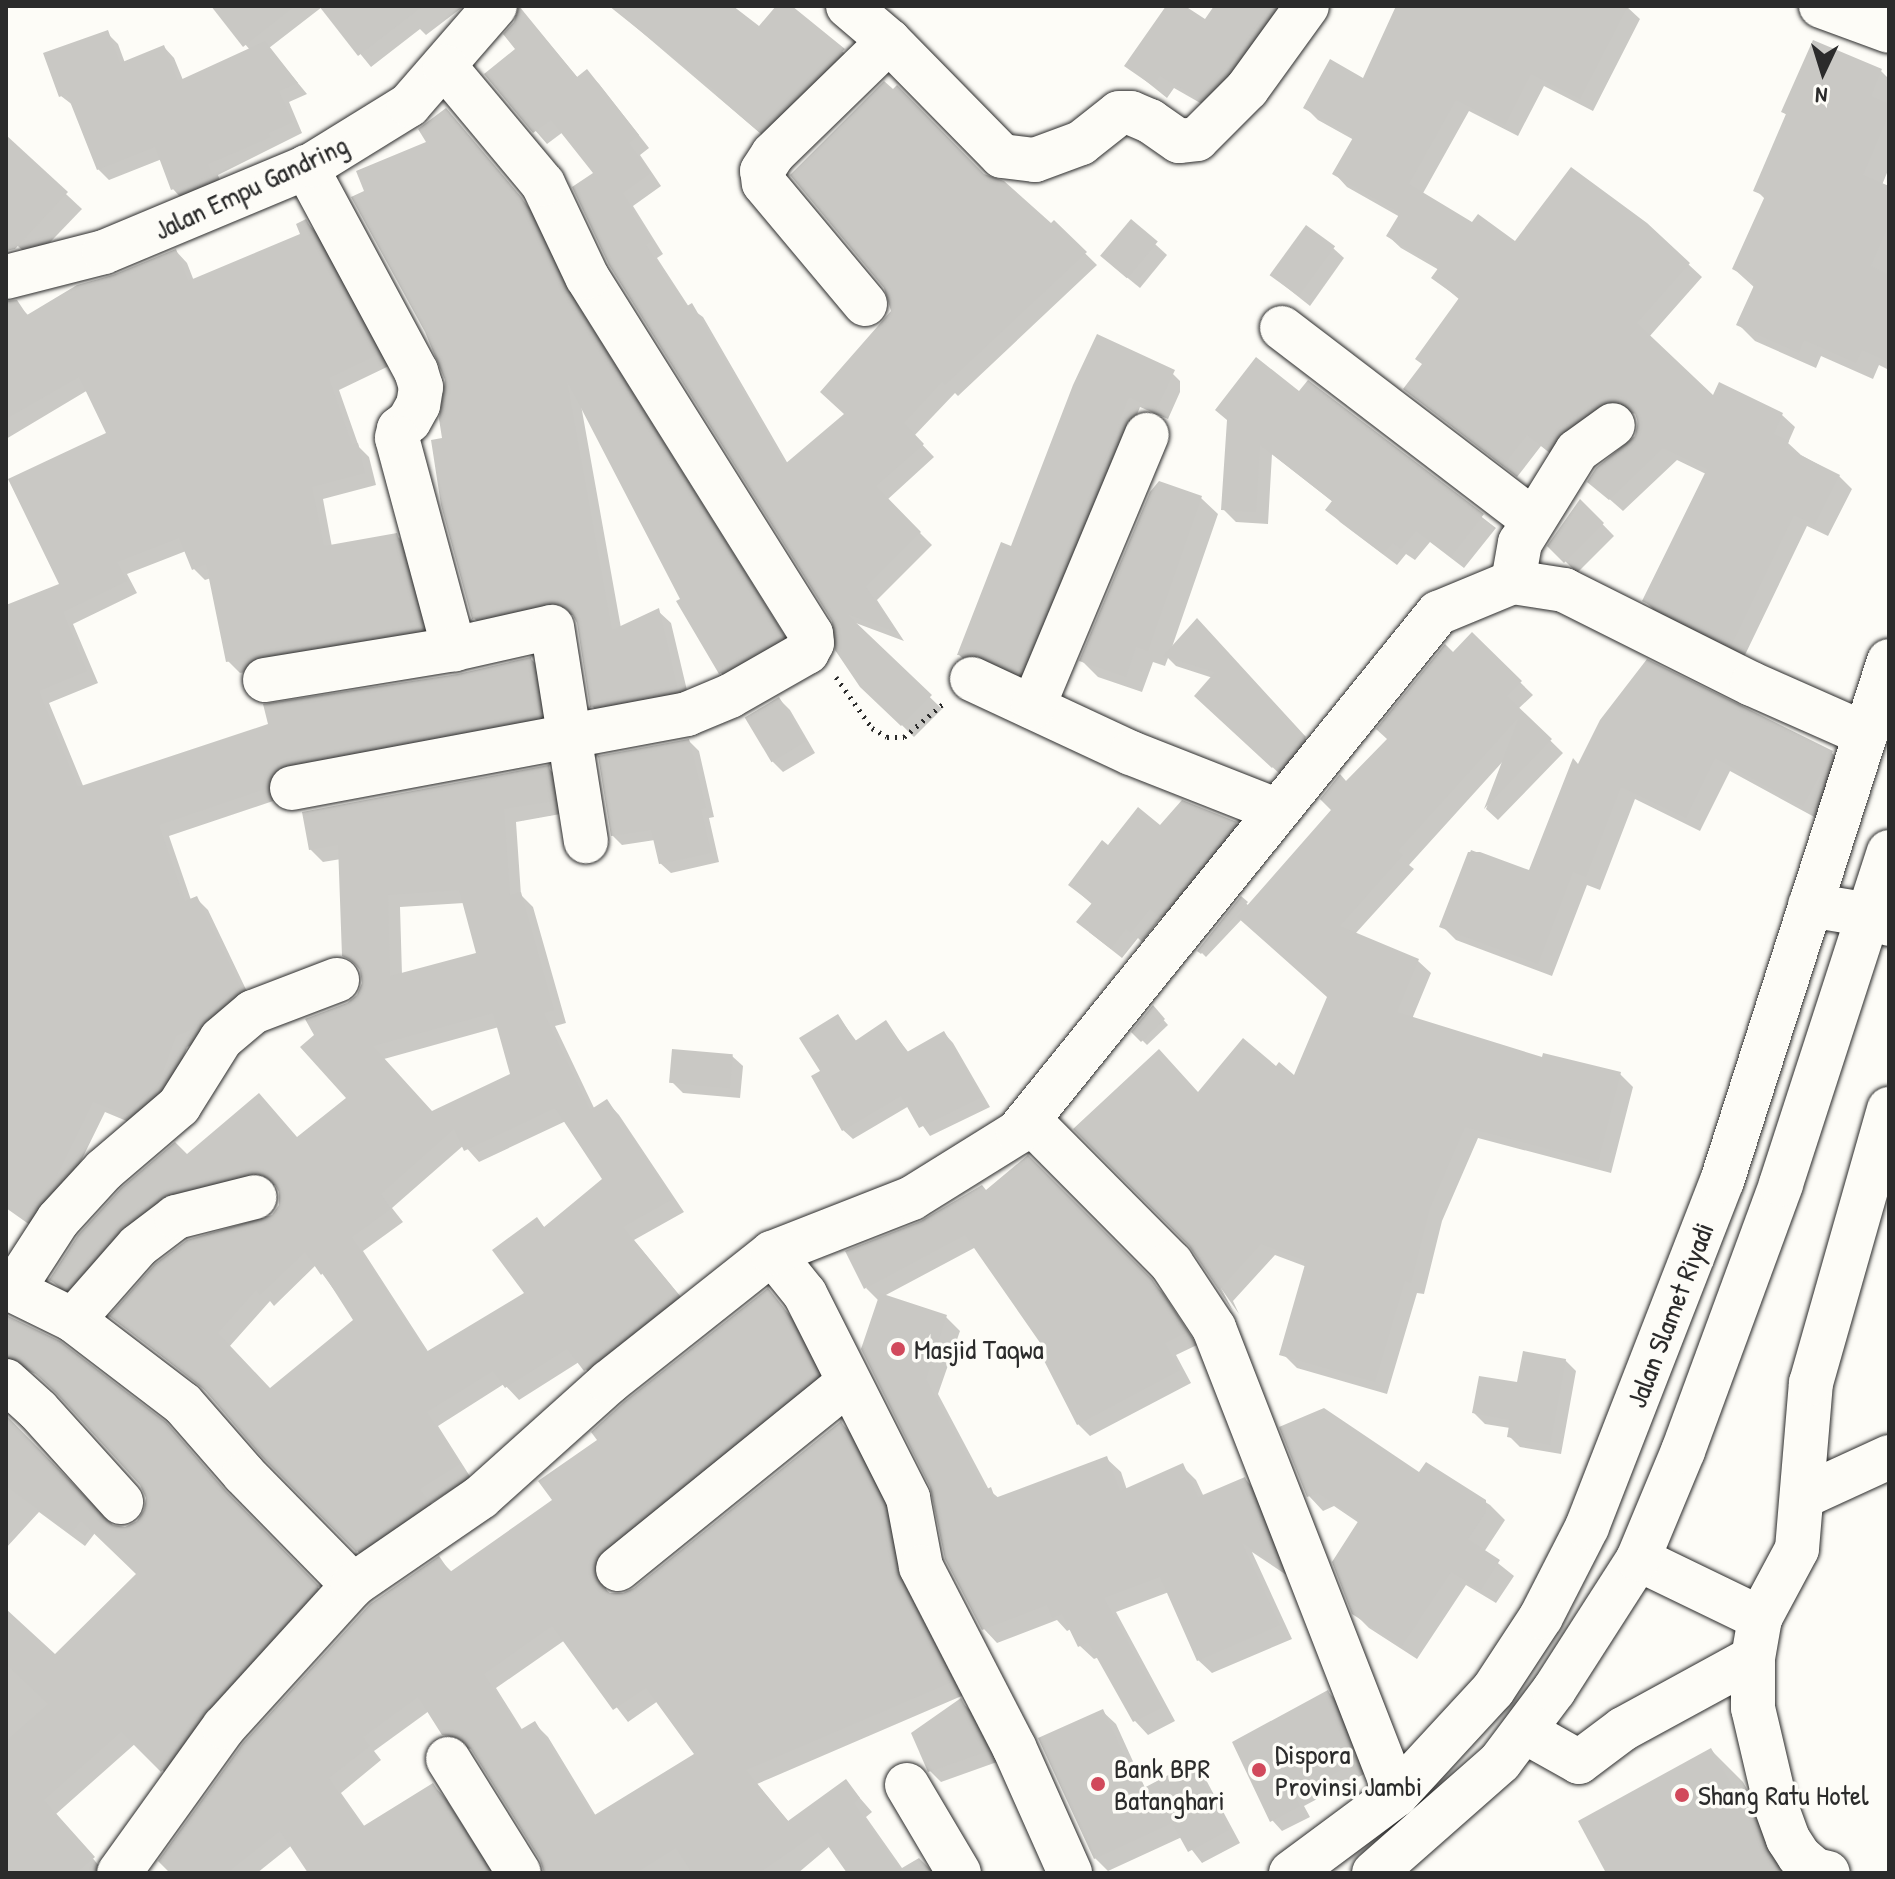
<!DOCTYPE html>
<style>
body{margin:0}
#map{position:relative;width:1895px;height:1879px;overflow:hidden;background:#fdfcf7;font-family:"Patrick Hand",sans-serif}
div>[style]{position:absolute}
.shadow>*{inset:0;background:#0003}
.building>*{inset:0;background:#c9c8c4;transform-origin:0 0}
.path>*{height:5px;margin-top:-2.5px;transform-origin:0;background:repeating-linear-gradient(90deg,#2b2b2b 0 2px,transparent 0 8px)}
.roads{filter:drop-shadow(0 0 2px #2b2b2b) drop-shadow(0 0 2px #2b2b2b)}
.minor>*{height:44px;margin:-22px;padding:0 22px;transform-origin:22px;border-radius:22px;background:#fdfcf7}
.major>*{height:44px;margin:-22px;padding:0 22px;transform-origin:22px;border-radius:22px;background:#fdfcf7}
.dots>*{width:22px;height:22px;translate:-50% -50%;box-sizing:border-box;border:4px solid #fdfcf7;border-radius:50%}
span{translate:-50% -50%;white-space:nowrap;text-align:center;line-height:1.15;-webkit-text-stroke:7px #fdfcf7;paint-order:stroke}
.street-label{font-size:28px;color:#2b2b2b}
.poi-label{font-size:28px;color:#2b2b2b}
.left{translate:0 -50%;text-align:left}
.frame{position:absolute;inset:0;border:8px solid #2b2b2b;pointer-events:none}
.north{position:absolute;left:1783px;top:32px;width:80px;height:80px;-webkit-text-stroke:6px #fdfcf7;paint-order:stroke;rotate:184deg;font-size:22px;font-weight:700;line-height:32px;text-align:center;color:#2b2b2b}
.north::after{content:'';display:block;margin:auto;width:28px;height:36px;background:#2b2b2b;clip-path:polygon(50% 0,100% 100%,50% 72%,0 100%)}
</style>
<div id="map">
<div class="shadow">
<i style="clip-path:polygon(213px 6px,464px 6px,426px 35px,420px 29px,371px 67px,322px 7px,269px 48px,307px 94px,289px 102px,302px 133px,218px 175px,222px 186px,183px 200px,173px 189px,162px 159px,109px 180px,98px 169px,74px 106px,61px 96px,107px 33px,118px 44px,125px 63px,164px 47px,174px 58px,183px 80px,250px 50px)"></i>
<i style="clip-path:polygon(611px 6px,730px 6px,759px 29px,778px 6px,789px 6px,857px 64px,774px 145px)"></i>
<i style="clip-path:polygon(1168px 6px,1182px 6px,1205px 22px,1216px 6px,1303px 6px,1216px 112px,1174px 88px,1167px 98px,1126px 65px)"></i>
<i style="clip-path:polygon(1399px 6px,1626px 6px,1640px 19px,1593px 111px,1544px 86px,1518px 136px,1469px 111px,1422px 195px,1473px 225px,1516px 244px,1646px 225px,1702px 277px,1649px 337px,1713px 398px,1782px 415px,1795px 427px,1788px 443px,1801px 455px,1839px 476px,1852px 489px,1828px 536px,1807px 526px,1744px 657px,1658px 614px,1645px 601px,1706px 474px,1677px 460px,1623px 511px,1590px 482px,1638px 435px,1637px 414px,1623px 412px,1561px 462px,1541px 446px,1517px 477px,1405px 389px,1424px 364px,1460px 300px,1434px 278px,1439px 270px,1401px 248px,1388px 236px,1400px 217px,1347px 187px,1335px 174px,1354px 140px,1318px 120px,1305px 107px,1364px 81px)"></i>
<i style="clip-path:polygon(522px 11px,578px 78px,587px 72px,599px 84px,649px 148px,640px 155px,661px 186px,633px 206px,663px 254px,657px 258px,689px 307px,703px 317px,788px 464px,846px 414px,893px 312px,983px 175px,1051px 226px,1054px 223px,1097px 265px,958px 396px,955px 393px,914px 436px,934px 457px,887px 500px,932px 545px,877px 600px,904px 641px,853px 622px,942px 709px,914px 737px,862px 686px,834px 620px,596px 173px,563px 132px,547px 144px,487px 75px,518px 50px)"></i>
<i style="clip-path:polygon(1881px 71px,1889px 79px,1889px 168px,1882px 185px,1889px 188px,1889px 370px,1879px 365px,1873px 379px,1821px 356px,1816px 368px,1755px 341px,1738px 324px,1755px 288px,1734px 269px,1766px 200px,1756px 190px,1788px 116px,1783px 112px)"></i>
<i style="clip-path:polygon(446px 110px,534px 213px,578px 305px,794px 650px,733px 685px,720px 672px,581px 405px,621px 628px,658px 611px,671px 623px,690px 703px,605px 719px,592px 706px,579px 622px,574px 615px,560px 615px,486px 631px,474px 618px,444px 439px,447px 379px,367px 192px,429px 143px)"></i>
<i style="clip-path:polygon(6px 138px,82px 209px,33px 260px,6px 235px)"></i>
<i style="clip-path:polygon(305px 221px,317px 233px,389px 366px,339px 390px,359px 447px,369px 457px,376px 485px,323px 499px,332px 547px,396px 535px,408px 547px,433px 640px,240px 673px,228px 661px,211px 578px,205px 580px,193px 568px,186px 551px,127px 574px,137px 593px,73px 624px,98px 683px,49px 703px,84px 788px,458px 676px,531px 659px,543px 671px,552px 727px,279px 799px,169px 836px,191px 900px,196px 898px,208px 910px,252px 1002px,212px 1037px,187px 1047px,166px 1106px,141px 1127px,105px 1112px,59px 1206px,40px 1232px,6px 1208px,6px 607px,62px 585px,108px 434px,88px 390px,6px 439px,6px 313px,18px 305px,29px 316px,176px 251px,187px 263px,194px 281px,303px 235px)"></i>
<i style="clip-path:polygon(1131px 222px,1167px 255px,1140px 288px,1113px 266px)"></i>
<i style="clip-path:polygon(1333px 248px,1344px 258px,1310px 306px,1271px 275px)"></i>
<i style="clip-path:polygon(1169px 370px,1180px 381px,1180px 392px,1168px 419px,1140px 407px,1031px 683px,970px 665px,959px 655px,1012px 549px,1075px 385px)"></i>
<i style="clip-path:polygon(1309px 383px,1496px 528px,1464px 568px,1430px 542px,1415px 560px,1406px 554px,1397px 565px,1340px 522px,1328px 509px,1333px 502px,1272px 454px,1268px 524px,1236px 522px,1224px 510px,1229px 422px,1300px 394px)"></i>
<i style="clip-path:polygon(1201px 498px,1218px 514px,1171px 650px,1207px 631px,1315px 749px,1283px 777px,1207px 706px,1213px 678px,1176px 666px,1168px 658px,1165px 666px,1153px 662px,1142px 692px,1098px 677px,1082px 661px)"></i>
<i style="clip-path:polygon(1581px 502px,1614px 536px,1577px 573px,1550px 546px)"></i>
<i style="clip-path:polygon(1472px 635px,1533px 695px,1518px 709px,1563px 753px,1498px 820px,1486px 809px,1505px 759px,1409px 865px,1414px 869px,1355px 934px,1418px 961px,1431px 973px,1412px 1019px,1544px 1060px,1620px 1074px,1633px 1087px,1611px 1173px,1478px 1138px,1442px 1221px,1424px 1294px,1417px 1293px,1387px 1394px,1297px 1368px,1284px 1355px,1307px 1267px,1275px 1255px,1233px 1301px,1239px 1314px,1190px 1244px,1198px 1094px,1276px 1069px,1295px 1078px,1329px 998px,1242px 919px,1206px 957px,1200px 951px,1241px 899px,1249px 906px,1334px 810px,1347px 784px,1390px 740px,1453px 654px)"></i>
<i style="clip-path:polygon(779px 699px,790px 710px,815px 753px,783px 772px,772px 761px)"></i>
<i style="clip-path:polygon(1604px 722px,1832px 753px,1846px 767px,1818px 819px,1730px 771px,1700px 831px,1635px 799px,1600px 890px,1587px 885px,1552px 976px,1456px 940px,1442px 926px,1471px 850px,1531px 873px,1579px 767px)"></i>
<i style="clip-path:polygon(689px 741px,699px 751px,714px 817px,709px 818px,719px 862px,671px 873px,660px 863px,655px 840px,622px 845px,612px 835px)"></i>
<i style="clip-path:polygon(evenodd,548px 768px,561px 780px,566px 813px,516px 822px,521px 895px,533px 907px,566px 1023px,555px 1026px,595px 1110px,607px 1102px,619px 1115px,684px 1212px,634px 1240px,690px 1308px,598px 1382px,579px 1362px,519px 1400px,504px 1384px,438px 1426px,471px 1478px,431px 1503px,440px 1516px,370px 1564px,264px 1456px,212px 1396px,112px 1316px,273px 1217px,281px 1205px,281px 1191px,275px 1185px,263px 1185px,80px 1301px,64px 1292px,51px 1280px,187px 1156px,298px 1139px,349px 1098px,348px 1005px,358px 996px,364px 983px,362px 970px,344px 955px,341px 859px,323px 862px,310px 849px,548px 768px,464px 903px,479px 955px,402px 975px,400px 907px,464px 903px,548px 768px,499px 1027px,513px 1075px,432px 1113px,384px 1059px,499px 1027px,548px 768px,566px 1121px,605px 1180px,545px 1228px,537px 1220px,527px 1294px,429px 1353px,363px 1251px,403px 1222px,392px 1208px,464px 1145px,479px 1162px,566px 1121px,548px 768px,316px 1265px,356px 1320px,270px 1390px,229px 1347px,270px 1301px,274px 1306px,316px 1265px)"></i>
<i style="clip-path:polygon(1236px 823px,1246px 833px,1171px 926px,1161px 917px,1142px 942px,1138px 938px,1122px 958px,1089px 932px,1093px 905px,1070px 885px,1108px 847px,1161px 828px)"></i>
<i style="clip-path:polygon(1153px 1008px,1168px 1025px,1147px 1045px,1134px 1032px)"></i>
<i style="clip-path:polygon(838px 1016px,857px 1042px,886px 1023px,909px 1053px,944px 1033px,953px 1043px,990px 1107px,930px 1136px,909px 1106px,853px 1139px,843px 1130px,822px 1072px)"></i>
<i style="clip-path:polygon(732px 1056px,743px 1066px,740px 1098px,683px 1093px,672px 1082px)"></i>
<i style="clip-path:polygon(1028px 1158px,1163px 1293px,1197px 1345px,1176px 1355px,1191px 1383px,1090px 1436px,1078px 1424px,1048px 1351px,976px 1247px,884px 1296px,946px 1317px,960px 1331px,938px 1394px,989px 1490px,1000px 1499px,1107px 1459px,1121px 1472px,1127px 1490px,1182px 1466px,1196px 1480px,1204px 1497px,1245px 1479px,1258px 1493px,1291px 1578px,1252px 1552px,1292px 1639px,1212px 1673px,1198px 1660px,1169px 1592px,1116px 1612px,1175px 1721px,1148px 1735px,1135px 1721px,1099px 1657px,1094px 1659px,1080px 1646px,1071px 1629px,1067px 1631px,1057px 1620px,997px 1643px,984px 1629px,932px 1486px,879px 1301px,866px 1288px,922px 1223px,987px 1192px)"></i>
<i style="clip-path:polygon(evenodd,768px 1291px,797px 1323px,830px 1389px,607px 1575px,606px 1589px,609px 1594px,623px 1596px,635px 1590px,841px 1423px,854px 1436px,897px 1521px,964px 1695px,757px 1784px,789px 1822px,846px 1782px,872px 1812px,866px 1817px,902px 1868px,919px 1858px,934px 1873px,849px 1873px,830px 1846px,798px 1873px,546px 1873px,542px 1859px,474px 1749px,458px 1748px,429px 1711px,374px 1751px,381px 1760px,341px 1793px,365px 1827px,433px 1785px,446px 1799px,493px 1873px,311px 1873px,292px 1845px,257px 1873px,173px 1873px,439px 1559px,453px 1573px,555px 1500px,600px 1440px,768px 1291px,565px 1640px,628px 1722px,658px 1701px,697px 1755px,596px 1816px,548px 1737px,535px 1724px,523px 1731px,496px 1688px,565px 1640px)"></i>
<i style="clip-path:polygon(6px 1317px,239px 1507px,330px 1600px,175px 1783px,136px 1743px,56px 1814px,105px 1873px,6px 1873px,6px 1611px,55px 1657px,139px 1574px,95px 1533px,85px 1546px,39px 1512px,6px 1548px,6px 1417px,113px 1528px,126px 1529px,140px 1521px,147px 1510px,148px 1497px,141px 1484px,64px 1399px,38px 1375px,6px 1361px)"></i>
<i style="clip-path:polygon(1565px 1360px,1576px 1371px,1561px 1454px,1520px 1447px,1509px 1436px,1510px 1428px,1485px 1424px,1474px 1413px)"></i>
<i style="clip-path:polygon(1282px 1428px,1420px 1474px,1426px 1464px,1490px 1505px,1505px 1520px,1484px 1552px,1514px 1576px,1496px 1603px,1466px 1585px,1417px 1659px,1369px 1628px,1354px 1613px,1359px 1523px,1334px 1506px,1323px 1511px,1309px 1496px)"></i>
<i style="clip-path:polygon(1328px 1692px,1339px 1703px,1366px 1773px,1304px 1806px,1310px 1817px,1282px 1831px,1272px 1820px)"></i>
<i style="clip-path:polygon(960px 1701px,971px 1711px,997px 1762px,941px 1782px,930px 1771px)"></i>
<i style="clip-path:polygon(1102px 1711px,1116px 1724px,1146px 1790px,1192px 1765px,1205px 1778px,1240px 1843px,1202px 1863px,1182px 1837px,1108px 1871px,1095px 1858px)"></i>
<i style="clip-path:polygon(1711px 1750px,1743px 1782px,1793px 1873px,1609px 1873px)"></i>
</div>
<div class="building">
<i style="clip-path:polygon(211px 6px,295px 6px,243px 47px)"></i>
<i style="clip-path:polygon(319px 6px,423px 6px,358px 56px)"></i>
<i style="clip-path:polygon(519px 6px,577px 77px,587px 69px,639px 135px,629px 143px,651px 173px,623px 193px,652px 241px,646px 245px,687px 306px,692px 303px,785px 464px,844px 414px,820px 392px,891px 311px,884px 288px,790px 175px,884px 81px,893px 89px,897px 85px,984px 174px,1004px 181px,1051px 223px,1054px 220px,1087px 252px,945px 385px,942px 382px,904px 423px,924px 444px,876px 486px,921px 532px,866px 587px,896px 632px,847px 614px,932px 695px,901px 726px,860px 687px,835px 650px,832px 621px,609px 265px,572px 187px,593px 173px,551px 120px,533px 133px,484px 74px,515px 49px,503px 34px,514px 22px)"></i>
<i style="clip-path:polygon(609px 6px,733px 6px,759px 26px,776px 6px,792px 6px,845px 49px,759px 132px,716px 95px,718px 93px)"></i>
<i style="clip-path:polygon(1166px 6px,1185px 6px,1205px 19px,1214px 6px,1271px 6px,1201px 100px,1160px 76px,1153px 86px,1124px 66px)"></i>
<i style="clip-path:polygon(1396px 6px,1628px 6px,1580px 99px,1531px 74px,1505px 125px,1456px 100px,1409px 184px,1472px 222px,1478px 214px,1515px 241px,1571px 167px,1647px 223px,1690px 263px,1637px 323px,1713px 395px,1719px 382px,1783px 413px,1774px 434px,1789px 441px,1786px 448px,1840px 475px,1815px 525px,1794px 515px,1731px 646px,1642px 601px,1707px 469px,1663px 448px,1609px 500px,1587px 482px,1596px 468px,1635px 436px,1638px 422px,1634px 411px,1624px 403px,1611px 400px,1598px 405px,1562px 431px,1548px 451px,1527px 435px,1503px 466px,1403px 389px,1422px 364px,1415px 359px,1459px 298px,1431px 278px,1439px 267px,1386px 236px,1400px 213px,1332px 174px,1354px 136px,1303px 108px,1330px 59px,1363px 78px)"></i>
<i style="clip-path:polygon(108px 30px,120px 63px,164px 45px,178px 81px,265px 41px,298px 83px,279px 91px,293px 122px,269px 133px,271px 137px,208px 164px,212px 175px,171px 190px,155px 147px,97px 170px,67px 94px,59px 97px,43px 53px)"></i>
<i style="clip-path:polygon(1813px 40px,1882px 69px,1871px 96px,1889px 104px,1889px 114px,1863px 175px,1889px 186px,1889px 224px,1871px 266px,1889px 275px,1889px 362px,1862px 350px,1856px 363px,1804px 340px,1799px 353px,1736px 325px,1756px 281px,1732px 269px,1765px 196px,1753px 191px,1786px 114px,1781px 112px)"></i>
<i style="clip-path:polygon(446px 108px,522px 198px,566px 290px,783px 637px,719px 674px,676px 601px,680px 599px,567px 381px,612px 630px,659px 608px,678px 690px,590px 707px,577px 623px,570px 610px,559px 603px,547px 603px,472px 619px,441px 505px,431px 440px,442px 438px,439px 419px,445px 380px,425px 332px,351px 197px,364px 191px,356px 171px,426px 142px,418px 129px)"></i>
<i style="clip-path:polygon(6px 135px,68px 192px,15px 249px,6px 251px)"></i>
<i style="clip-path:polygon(306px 219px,379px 354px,329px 378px,352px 445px,358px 443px,365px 473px,312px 487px,324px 546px,397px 533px,423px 629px,226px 662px,206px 564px,192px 570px,179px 538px,117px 562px,127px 581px,63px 612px,87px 671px,39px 691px,78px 787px,268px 724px,263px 704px,458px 674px,531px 657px,541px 716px,287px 763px,275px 770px,268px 788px,159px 825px,185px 901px,197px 896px,242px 990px,200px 1026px,176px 1036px,155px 1094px,129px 1116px,93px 1102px,48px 1194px,27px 1222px,6px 1207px,6px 605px,59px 584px,8px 479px,106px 433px,79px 377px,6px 419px,6px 301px,17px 300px,27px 315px,77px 285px,113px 275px,176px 249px,188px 281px,300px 234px,296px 224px)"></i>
<i style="left:1131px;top:219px;width:35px;height:48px;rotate:40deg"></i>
<i style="left:1306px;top:225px;width:36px;height:62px;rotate:36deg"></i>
<i style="clip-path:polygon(1097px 334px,1175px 370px,1156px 410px,1129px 397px,1104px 462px,1108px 464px,1020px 674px,982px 656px,957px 655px,1001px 542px,1011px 546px,1073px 385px)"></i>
<i style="clip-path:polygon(1256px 357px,1299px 391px,1308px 380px,1484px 514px,1451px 557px,1416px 531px,1401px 549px,1393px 543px,1383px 554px,1325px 510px,1332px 501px,1260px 445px,1256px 512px,1221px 510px,1227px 420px,1215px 410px)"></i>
<i style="clip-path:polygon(1159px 481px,1202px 496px,1148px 651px,1136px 647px,1126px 677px,1079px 661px,1150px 492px)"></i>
<i style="clip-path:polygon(1580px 499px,1604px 523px,1564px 563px,1547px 546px)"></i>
<i style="clip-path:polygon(1197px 618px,1306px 737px,1284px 764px,1280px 759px,1272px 768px,1194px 696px,1215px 672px,1163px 656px)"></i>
<i style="clip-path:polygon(1472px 632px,1522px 681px,1507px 696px,1552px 739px,1484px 809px,1519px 717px,1398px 851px,1403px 855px,1340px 926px,1419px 959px,1397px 1012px,1542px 1057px,1543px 1053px,1621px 1072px,1598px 1162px,1465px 1127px,1430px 1208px,1411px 1283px,1405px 1281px,1375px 1382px,1279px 1355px,1306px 1261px,1261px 1244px,1221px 1288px,1233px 1311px,1189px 1246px,1073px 1129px,1159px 1049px,1198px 1092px,1243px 1038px,1276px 1066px,1279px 1062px,1294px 1075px,1327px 997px,1237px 917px,1331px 810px,1320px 799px,1340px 774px,1346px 781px,1387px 739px,1376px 729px,1445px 644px,1453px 652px)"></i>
<i style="clip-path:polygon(1647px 659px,1833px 751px,1803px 806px,1715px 758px,1686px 818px,1621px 787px,1586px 877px,1573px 872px,1538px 964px,1439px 927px,1468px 852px,1480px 852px,1529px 870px,1573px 758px,1578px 764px,1600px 720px)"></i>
<i style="left:779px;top:697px;width:52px;height:40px;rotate:59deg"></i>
<i style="clip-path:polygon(689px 739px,706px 808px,701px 809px,711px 853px,659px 864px,651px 830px,611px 836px,598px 756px)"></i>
<i style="clip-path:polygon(evenodd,549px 765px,554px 801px,504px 809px,510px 895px,521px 892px,554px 1010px,544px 1013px,590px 1110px,607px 1099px,673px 1199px,623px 1227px,679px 1295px,584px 1371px,567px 1349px,505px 1388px,493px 1371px,427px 1412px,460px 1464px,420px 1489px,429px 1502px,356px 1552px,262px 1457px,202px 1387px,109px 1316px,155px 1264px,187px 1240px,272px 1215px,279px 1205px,279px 1192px,272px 1179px,261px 1173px,249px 1173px,169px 1193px,119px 1229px,67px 1289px,49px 1280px,78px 1235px,121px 1188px,175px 1142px,187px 1154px,259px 1093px,297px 1137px,346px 1098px,300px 1047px,314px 1035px,305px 1019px,347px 1003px,357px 995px,362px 983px,360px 970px,353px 961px,342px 956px,338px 845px,309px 850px,302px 812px,549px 765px,459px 890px,476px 953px,390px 976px,388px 895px,459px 890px,549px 765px,493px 1013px,510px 1074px,432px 1111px,373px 1046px,493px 1013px,549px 765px,555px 1108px,602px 1179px,544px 1227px,537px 1217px,492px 1250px,524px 1293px,426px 1352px,352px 1237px,391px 1209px,381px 1194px,454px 1129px,464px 1151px,555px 1108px,549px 765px,305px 1252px,321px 1275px,323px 1273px,353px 1320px,270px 1388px,218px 1333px,256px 1290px,260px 1295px,305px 1252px)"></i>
<i style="clip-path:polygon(1182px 800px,1237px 822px,1160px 917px,1150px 909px,1131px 933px,1126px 929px,1111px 949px,1076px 922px,1092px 903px,1068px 885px,1102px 840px,1108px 845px,1138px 807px,1160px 825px)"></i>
<i style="clip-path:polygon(1241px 896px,1248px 902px,1201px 954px,1197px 951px)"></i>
<i style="clip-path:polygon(1153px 1005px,1165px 1019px,1141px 1042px,1131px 1032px)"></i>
<i style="clip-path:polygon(838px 1014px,855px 1041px,886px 1020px,907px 1052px,944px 1031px,982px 1097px,919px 1128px,901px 1096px,842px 1131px,811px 1076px,820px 1071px,799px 1038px)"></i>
<i style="left:672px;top:1049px;width:61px;height:34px;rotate:5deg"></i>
<i style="clip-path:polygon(1028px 1155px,1152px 1279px,1187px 1332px,1165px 1343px,1180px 1370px,1077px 1425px,1036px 1345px,1043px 1347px,965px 1235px,864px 1289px,845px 1251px,921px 1221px,982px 1185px,986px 1190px)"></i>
<i style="clip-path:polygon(evenodd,768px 1288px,784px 1308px,818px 1375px,602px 1550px,594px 1561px,594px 1574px,599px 1585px,610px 1593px,623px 1593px,634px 1588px,841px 1421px,884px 1506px,899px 1578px,952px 1682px,746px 1770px,788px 1821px,846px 1779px,860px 1798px,854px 1803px,903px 1873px,847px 1873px,818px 1832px,759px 1873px,692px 1873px,676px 1848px,636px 1873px,544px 1873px,540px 1860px,469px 1746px,459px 1737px,442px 1735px,418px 1697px,363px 1737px,370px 1746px,329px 1778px,362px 1827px,433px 1783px,490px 1873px,308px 1873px,280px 1831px,227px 1873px,170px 1873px,158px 1861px,243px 1743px,370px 1604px,439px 1556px,450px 1572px,552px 1500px,538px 1481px,597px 1440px,591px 1432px,625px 1401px,768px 1288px,552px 1626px,613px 1710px,646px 1688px,694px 1754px,593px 1816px,535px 1721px,520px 1730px,484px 1674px,552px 1626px)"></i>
<i style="clip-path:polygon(880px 1293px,947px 1315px,926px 1379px,985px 1490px,991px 1487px,995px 1498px,1107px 1456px,1120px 1491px,1183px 1463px,1198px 1497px,1245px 1477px,1281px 1568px,1242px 1543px,1280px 1625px,1197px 1661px,1160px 1577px,1104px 1598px,1163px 1707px,1133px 1722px,1088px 1642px,1078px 1647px,1062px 1614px,1052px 1618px,1047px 1605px,982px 1630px,945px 1559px,930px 1487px,861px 1349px)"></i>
<i style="clip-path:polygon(6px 1315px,60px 1341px,166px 1422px,226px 1491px,319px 1586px,205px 1710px,161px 1772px,121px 1732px,44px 1800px,95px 1857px,76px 1873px,6px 1873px,6px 1741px,48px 1704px,6px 1664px,6px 1609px,55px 1654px,136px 1574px,81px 1521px,71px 1534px,6px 1486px,6px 1415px,113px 1525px,125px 1527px,137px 1521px,144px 1510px,146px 1498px,140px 1485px,56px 1393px,23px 1362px,6px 1357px)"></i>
<i style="clip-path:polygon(1523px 1351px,1566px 1359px,1550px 1445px,1507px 1437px,1510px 1420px,1472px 1413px,1479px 1376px,1517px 1382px)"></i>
<i style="clip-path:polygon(1324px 1408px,1419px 1472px,1426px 1462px,1486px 1500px,1486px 1512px,1468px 1539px,1500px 1560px,1481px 1590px,1451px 1572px,1402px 1646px,1352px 1614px,1332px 1562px,1359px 1520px,1318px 1493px,1307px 1497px,1279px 1427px)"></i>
<i style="clip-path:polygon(1328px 1690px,1356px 1762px,1295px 1795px,1300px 1806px,1270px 1822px,1232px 1742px)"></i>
<i style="clip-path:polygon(961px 1698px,988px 1751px,928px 1772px,911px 1733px)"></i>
<i style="clip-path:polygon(1103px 1709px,1140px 1790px,1193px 1762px,1229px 1830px,1188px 1852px,1172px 1823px,1094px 1859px,1038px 1738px)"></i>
<i style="clip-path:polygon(1711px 1748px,1781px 1873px,1606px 1873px,1578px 1821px)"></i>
</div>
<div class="path">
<i style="left:836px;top:677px;width:62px;rotate:54.8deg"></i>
<i style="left:872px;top:728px;width:17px;rotate:31deg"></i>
<i style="left:887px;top:737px;width:17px"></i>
<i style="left:904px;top:737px;width:52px;rotate:-40.4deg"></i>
</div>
<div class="roads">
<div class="minor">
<i style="left:848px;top:6px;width:54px;rotate:40.5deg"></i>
<i style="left:889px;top:41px;width:161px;rotate:45.5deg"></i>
<i style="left:1002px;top:156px;width:33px;rotate:7deg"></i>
<i style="left:1035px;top:160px;width:49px;rotate:-20.3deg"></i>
<i style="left:1081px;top:143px;width:48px;rotate:-38.3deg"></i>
<i style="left:1119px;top:113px;width:12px"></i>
<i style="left:1131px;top:113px;width:21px;rotate:23deg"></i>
<i style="left:1150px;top:121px;width:35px;rotate:35deg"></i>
<i style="left:1179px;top:141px;width:18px;rotate:-6deg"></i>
<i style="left:1197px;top:139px;width:71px;rotate:-45deg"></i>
<i style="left:1247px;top:89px;width:102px;rotate:-54.1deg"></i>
<i style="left:1821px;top:6px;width:72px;rotate:20.2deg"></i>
<i style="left:306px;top:167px;width:232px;rotate:61.7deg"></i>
<i style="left:416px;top:371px;width:17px;rotate:73deg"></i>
<i style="left:421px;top:387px;width:18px;rotate:99deg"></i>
<i style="left:418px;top:405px;width:18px;rotate:119deg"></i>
<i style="left:409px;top:421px;width:13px;rotate:141deg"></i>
<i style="left:399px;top:429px;width:9px;rotate:103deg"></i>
<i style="left:397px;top:438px;width:219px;rotate:74.9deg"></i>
<i style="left:6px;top:277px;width:101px;rotate:-14.3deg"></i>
<i style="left:104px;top:252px;width:225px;rotate:-22.7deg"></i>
<i style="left:312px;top:165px;width:114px;rotate:-31.7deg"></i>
<i style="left:409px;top:105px;width:131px;rotate:-49deg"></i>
<i style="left:865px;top:304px;width:158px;rotate:-129.9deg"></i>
<i style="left:764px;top:183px;width:12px;rotate:-99deg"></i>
<i style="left:762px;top:171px;width:20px;rotate:-57deg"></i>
<i style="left:773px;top:154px;width:162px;rotate:-44.2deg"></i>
<i style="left:1282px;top:328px;width:316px;rotate:37.4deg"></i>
<i style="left:1513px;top:582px;width:40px;rotate:-80deg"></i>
<i style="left:1520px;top:543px;width:108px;rotate:-58.2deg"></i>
<i style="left:1577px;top:451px;width:44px;rotate:-35.8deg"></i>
<i style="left:972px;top:679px;width:175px;rotate:25deg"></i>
<i style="left:1131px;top:753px;width:156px;rotate:21.5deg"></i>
<i style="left:265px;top:680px;width:192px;rotate:-9.3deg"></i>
<i style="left:454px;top:649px;width:100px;rotate:-12.7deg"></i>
<i style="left:552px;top:627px;width:217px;rotate:81deg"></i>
<i style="left:1033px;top:707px;width:295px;rotate:-67.3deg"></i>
<i style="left:292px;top:788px;width:402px;rotate:-10.6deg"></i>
<i style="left:687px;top:714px;width:47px;rotate:-22.7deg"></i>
<i style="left:730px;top:696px;width:89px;rotate:-29.7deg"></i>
<i style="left:807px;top:652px;width:10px;rotate:-61deg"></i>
<i style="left:812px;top:643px;width:9px;rotate:-96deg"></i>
<i style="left:811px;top:634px;width:421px;rotate:-122.1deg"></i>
<i style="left:587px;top:277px;width:103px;rotate:-115.3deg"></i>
<i style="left:543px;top:184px;width:153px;rotate:-129.9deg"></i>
<i style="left:1810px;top:905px;width:60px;rotate:9.6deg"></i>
<i style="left:1869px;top:915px;width:22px;rotate:24deg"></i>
<i style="left:1029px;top:1120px;width:202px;rotate:45.2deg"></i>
<i style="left:1171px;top:1263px;width:78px;rotate:56.5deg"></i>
<i style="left:1214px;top:1328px;width:501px;rotate:68.71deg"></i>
<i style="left:772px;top:1253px;width:53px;rotate:51.2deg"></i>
<i style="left:805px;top:1294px;width:229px;rotate:63.2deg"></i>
<i style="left:908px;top:1498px;width:70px;rotate:79.3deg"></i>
<i style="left:921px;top:1567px;width:203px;rotate:62.7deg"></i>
<i style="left:1014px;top:1747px;width:138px;rotate:66deg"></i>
<i style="left:6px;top:1287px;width:75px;rotate:26.2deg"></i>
<i style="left:73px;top:1320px;width:138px;rotate:37.4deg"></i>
<i style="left:183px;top:1404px;width:93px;rotate:48.9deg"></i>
<i style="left:244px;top:1474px;width:156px;rotate:45.5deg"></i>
<i style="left:14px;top:1288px;width:81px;rotate:-57.1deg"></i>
<i style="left:58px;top:1220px;width:68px;rotate:-47.4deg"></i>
<i style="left:104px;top:1170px;width:99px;rotate:-40.5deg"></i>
<i style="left:179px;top:1106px;width:79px;rotate:-57.9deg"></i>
<i style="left:221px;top:1039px;width:42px;rotate:-40.2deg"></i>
<i style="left:253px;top:1012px;width:90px;rotate:-20.9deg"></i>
<i style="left:73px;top:1320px;width:98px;rotate:-48.7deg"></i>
<i style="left:138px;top:1246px;width:48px;rotate:-37.3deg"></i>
<i style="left:176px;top:1217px;width:81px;rotate:-14.2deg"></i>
<i style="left:6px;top:1381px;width:43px;rotate:42.2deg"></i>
<i style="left:38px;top:1410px;width:124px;rotate:47.9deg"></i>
<i style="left:1804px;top:1496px;width:94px;rotate:-24.6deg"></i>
<i style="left:1638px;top:1559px;width:136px;rotate:25.8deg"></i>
<i style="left:1760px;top:1618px;width:41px;rotate:99.9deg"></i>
<i style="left:1753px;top:1658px;width:50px;rotate:90deg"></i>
<i style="left:1753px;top:1708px;width:101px;rotate:76.8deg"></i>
<i style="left:1776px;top:1806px;width:35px;rotate:70deg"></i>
<i style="left:1788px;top:1839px;width:20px;rotate:57deg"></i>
<i style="left:1799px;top:1856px;width:21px;rotate:41deg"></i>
<i style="left:1815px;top:1870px;width:13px;rotate:13deg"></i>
<i style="left:618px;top:1569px;width:297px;rotate:-39deg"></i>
<i style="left:1760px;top:1618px;width:78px;rotate:-61.8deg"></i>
<i style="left:1797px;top:1549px;width:167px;rotate:-85.2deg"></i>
<i style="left:1811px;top:1383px;width:285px;rotate:-74.1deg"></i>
<i style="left:1524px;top:1731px;width:63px;rotate:29.4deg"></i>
<i style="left:1579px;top:1762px;width:55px;rotate:-36.9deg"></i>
<i style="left:1623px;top:1729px;width:148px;rotate:-28.6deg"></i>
<i style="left:448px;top:1759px;width:134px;rotate:58.1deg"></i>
<i style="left:907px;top:1785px;width:102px;rotate:59.4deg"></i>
<i style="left:119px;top:1873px;width:180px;rotate:-54.3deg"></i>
<i style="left:224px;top:1727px;width:192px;rotate:-47.7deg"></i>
<i style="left:353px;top:1585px;width:155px;rotate:-34.5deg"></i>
<i style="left:481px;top:1497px;width:172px;rotate:-41.9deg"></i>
<i style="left:609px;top:1382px;width:208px;rotate:-38.4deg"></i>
<i style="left:772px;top:1253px;width:150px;rotate:-21.4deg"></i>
<i style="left:912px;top:1198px;width:125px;rotate:-31.9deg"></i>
<i style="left:1018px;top:1132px;width:668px;rotate:-51.02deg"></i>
<i style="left:1438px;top:613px;width:81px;rotate:-22.5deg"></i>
<i style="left:1513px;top:582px;width:52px;rotate:8.9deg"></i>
<i style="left:1564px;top:590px;width:210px;rotate:26.6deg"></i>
<i style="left:1752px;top:684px;width:124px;rotate:23.9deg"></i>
</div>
<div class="major">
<i style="left:1291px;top:1873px;width:131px;rotate:-36.6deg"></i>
<i style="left:1396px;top:1795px;width:143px;rotate:-47.3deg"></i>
<i style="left:1493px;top:1690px;width:87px;rotate:-56.7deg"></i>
<i style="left:1541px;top:1617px;width:101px;rotate:-62.9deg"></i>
<i style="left:1587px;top:1527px;width:371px;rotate:-68.7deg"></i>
<i style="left:1722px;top:1181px;width:546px;rotate:-72.2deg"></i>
<i style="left:1374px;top:1873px;width:168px;rotate:-41.4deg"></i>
<i style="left:1500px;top:1762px;width:90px;rotate:-53.1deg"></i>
<i style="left:1554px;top:1690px;width:156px;rotate:-57.3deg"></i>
<i style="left:1638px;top:1559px;width:117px;rotate:-67.4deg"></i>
<i style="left:1683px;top:1451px;width:284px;rotate:-69.8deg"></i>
<i style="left:1781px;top:1184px;width:349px;rotate:-72deg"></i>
</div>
</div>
<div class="dots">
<i style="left:898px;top:1349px;background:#d1495b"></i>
<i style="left:1259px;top:1770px;background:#d1495b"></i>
<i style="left:1098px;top:1784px;background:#d1495b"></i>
<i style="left:1682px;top:1795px;background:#d1495b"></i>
</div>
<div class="street-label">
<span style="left:251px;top:187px;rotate:-25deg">Jalan Empu Gandring</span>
<span style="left:1670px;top:1315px;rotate:-69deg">Jalan Slamet Riyadi</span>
</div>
<div class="poi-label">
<span class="left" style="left:914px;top:1349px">Masjid Taqwa</span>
<span class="left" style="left:1275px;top:1770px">Dispora<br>Provinsi Jambi</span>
<span class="left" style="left:1114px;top:1784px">Bank BPR<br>Batanghari</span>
<span class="left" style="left:1698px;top:1795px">Shang Ratu Hotel</span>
</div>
<div class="frame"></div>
<div class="north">N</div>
</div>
